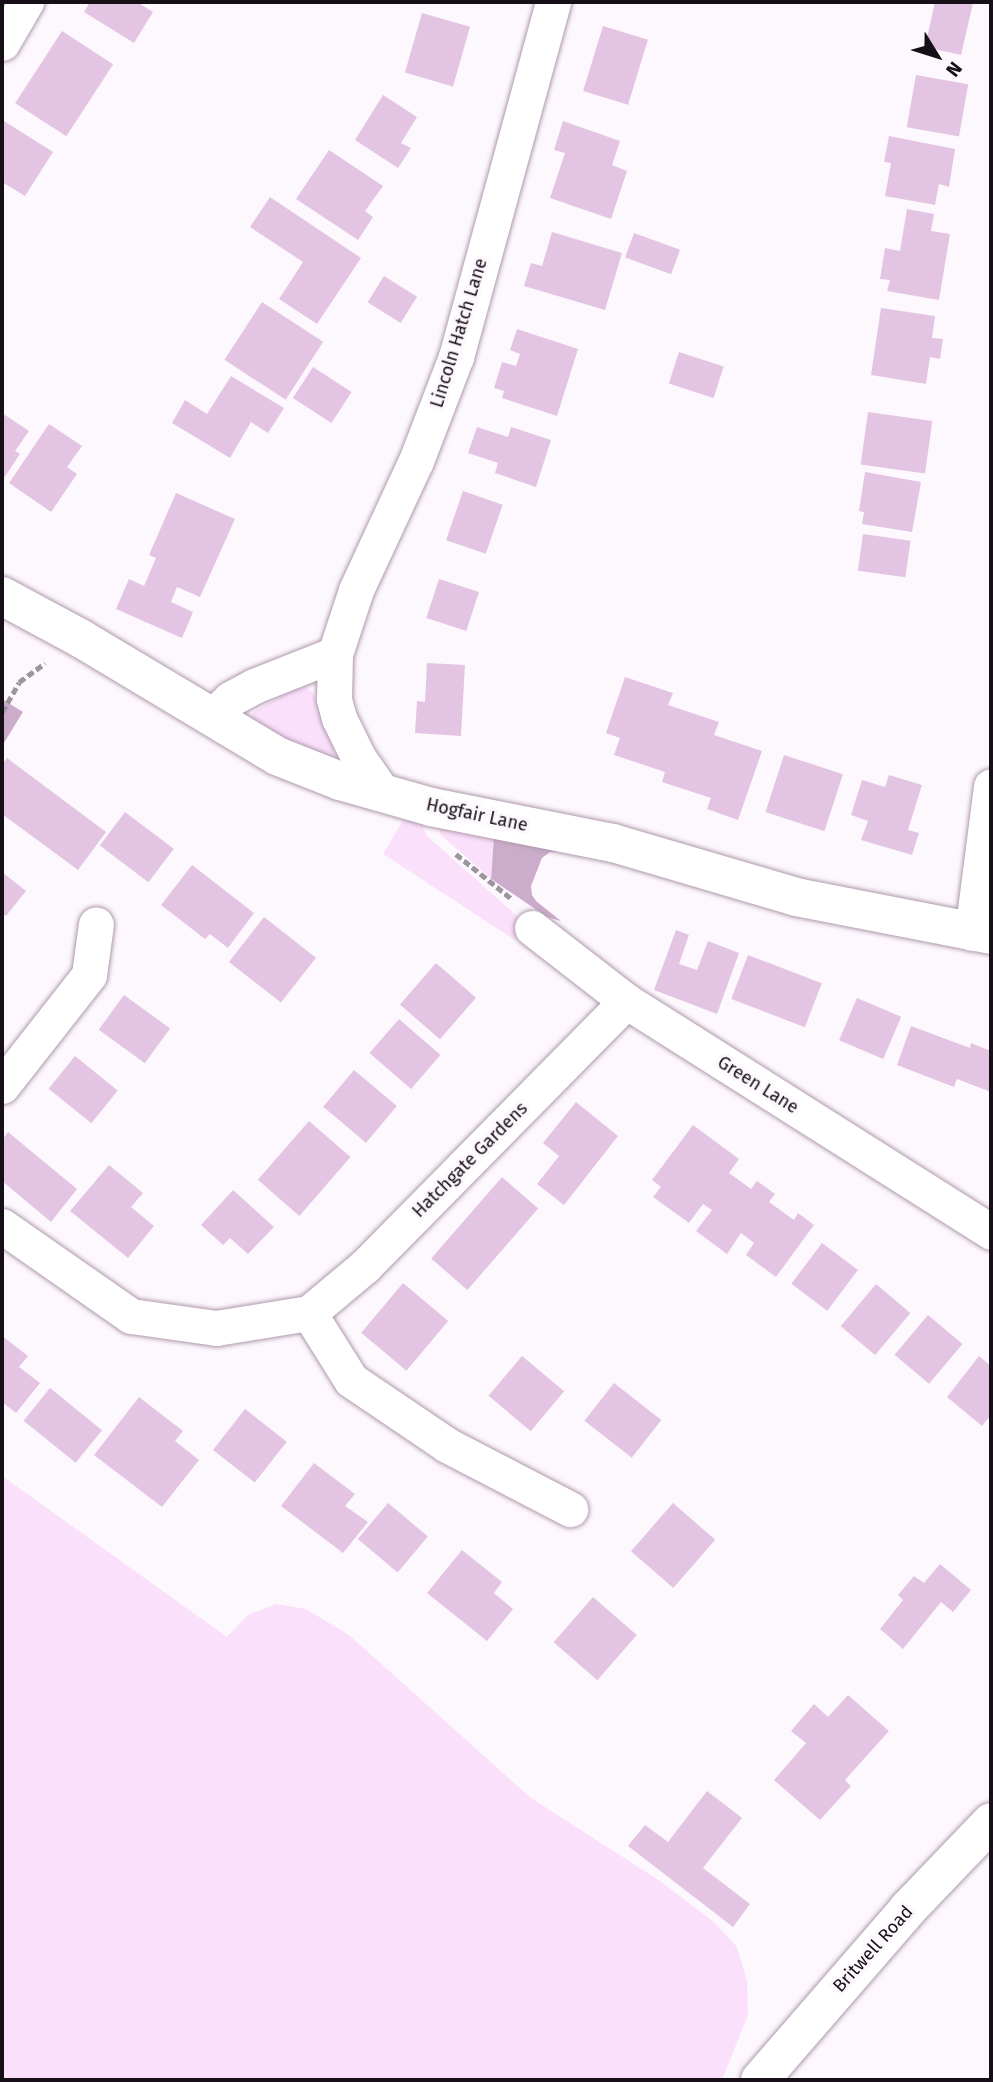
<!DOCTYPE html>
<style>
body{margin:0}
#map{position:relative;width:993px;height:2082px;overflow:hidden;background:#fdf8fd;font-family:"Fira Sans",sans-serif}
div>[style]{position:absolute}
.green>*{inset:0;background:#fbe0fb}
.forest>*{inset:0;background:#cbadcb}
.building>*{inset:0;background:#e3c5e3;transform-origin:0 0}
.path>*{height:4.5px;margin-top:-2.25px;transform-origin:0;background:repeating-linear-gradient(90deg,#9c969c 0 7px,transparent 0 10.5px)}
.roads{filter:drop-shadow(0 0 2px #af99ae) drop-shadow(0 0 2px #af99ae)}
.minor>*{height:35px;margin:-17.5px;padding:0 17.5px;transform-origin:17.5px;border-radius:17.5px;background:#fff}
.tertiary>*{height:38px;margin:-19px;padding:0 19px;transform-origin:19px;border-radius:19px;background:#fff}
span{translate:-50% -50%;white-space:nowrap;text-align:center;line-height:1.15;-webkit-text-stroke:7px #fdf8fd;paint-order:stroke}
.street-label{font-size:18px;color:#170f17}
.frame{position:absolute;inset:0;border:4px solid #170f17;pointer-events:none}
.north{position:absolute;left:902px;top:21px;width:70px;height:70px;-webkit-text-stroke:5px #fdf8fd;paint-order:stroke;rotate:128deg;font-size:19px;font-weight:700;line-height:28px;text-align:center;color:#170f17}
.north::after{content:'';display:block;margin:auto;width:24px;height:32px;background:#170f17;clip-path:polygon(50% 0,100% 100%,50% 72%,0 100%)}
</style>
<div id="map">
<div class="green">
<i style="clip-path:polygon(306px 687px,313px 693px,335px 748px,332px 759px,304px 749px,250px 718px,255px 711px,295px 688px)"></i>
<i style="clip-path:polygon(405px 817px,421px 822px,426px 835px,527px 925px,515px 940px,383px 854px)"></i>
<i style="clip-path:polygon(437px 825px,494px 836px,491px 879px,441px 835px)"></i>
<i style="clip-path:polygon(2px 1476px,227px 1637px,248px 1615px,276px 1604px,306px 1609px,349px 1635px,531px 1798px,660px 1881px,715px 1923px,737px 1947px,747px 1981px,748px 2015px,722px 2080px,2px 2080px)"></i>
</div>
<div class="forest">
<i style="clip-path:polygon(2px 699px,23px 712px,2px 746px)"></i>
<i style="clip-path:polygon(494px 836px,561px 851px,550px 852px,542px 858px,531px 886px,532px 895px,536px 901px,561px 921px,547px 917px,491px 879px)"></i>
</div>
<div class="building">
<i style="clip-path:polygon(90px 2px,137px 2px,153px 12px,134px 43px,84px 12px)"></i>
<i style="clip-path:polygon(935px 2px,973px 3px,961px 55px,925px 47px)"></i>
<i style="left:422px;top:13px;width:50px;height:62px;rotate:16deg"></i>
<i style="left:603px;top:26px;width:47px;height:68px;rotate:17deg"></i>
<i style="left:62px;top:31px;width:61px;height:86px;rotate:33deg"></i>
<i style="left:916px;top:75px;width:53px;height:53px;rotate:10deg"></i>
<i style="clip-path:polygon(383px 95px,417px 117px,401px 143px,411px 148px,398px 168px,355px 140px)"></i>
<i style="clip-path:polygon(4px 121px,53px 152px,25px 196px,2px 182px)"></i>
<i style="clip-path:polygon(563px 121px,620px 141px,612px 165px,627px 171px,611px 219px,550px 198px,565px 153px,554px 150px)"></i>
<i style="clip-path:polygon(889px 136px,955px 149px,949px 187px,939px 184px,935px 205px,885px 196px,891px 163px,884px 162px)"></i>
<i style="clip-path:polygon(329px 150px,383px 186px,365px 211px,373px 217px,358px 240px,296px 199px)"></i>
<i style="clip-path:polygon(270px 197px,361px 258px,317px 324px,279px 299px,303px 262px,250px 227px)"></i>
<i style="clip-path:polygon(907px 209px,934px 214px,931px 231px,950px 234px,939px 300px,887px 291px,890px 280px,880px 279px,885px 248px,900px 251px)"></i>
<i style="clip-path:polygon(552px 232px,622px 253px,605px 310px,524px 286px,531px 263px,542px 266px)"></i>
<i style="left:634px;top:233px;width:49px;height:26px;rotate:20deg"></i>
<i style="left:384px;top:276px;width:39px;height:31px;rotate:32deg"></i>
<i style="left:262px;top:302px;width:73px;height:69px;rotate:33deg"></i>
<i style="clip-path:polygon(881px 308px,935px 316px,932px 338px,943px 339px,940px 359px,930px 357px,926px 384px,871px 375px)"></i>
<i style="clip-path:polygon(517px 329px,578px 349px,557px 416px,502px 398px,504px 391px,494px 388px,502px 362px,516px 366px,520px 354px,510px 350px)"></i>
<i style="left:679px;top:352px;width:47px;height:33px;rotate:18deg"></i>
<i style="left:313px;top:367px;width:46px;height:37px;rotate:33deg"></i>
<i style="clip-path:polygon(231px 376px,284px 408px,268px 433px,251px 422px,230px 458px,172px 423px,185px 400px,207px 414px)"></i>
<i style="left:868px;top:412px;width:65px;height:53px;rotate:8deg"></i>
<i style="clip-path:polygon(2px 413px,29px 431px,15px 451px,20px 454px,2px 481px)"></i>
<i style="clip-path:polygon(49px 424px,82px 446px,67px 467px,77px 474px,51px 512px,9px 483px)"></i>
<i style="clip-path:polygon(477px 427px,508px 437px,511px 427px,551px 440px,536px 487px,495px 473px,498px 463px,468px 453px)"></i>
<i style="clip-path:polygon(865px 472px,921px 482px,912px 532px,862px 524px,864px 512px,859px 511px)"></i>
<i style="left:463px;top:491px;width:42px;height:52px;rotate:19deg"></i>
<i style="clip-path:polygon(176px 493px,235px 519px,200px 597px,177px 587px,171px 602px,193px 612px,182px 638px,116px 609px,129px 579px,144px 586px,156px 558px,149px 555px)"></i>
<i style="left:863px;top:534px;width:48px;height:37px;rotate:8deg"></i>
<i style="left:439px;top:579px;width:42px;height:41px;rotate:18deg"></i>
<i style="clip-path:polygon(427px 663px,465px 665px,461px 736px,415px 733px,417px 701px,425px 702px)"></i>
<i style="clip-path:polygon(625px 677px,673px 693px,668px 705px,719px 722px,714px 735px,762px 751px,738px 820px,707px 809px,711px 798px,662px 782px,665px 772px,614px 755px,620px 738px,606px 733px)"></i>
<i style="left:784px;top:755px;width:62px;height:60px;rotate:18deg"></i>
<i style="clip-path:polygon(7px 758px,106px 832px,78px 870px,2px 814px,2px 765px)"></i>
<i style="clip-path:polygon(889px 775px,922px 785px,908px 830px,919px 833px,912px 855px,861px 840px,868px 821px,851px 815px,862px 780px,885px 787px)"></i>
<i style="left:125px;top:812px;width:61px;height:42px;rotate:37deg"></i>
<i style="clip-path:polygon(192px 865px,254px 913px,228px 948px,210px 934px,205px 939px,161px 905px)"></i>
<i style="clip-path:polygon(2px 872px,26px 891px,6px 916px,2px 913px)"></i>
<i style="left:264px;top:917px;width:66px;height:57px;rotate:38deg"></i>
<i style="clip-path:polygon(676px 930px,689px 935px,679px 964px,697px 970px,708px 941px,739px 953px,717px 1014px,654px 990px)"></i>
<i style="left:748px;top:955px;width:79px;height:47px;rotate:21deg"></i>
<i style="left:436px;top:963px;width:53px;height:55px;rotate:41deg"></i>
<i style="left:124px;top:995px;width:57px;height:43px;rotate:36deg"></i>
<i style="left:857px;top:998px;width:48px;height:46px;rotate:23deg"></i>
<i style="left:399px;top:1019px;width:55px;height:45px;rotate:41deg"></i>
<i style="clip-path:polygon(911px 1026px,970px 1048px,971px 1043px,991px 1051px,991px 1092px,957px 1079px,954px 1087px,897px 1065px)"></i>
<i style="left:75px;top:1056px;width:55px;height:42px;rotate:39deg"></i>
<i style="left:354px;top:1070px;width:56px;height:48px;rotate:40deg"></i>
<i style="clip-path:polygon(576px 1102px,618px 1136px,564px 1205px,537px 1184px,559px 1156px,543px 1143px)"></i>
<i style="left:309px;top:1121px;width:55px;height:78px;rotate:41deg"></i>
<i style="clip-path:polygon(693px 1125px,739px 1159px,729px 1173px,751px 1189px,757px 1181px,775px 1194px,769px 1202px,794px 1220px,798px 1213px,814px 1225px,776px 1277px,746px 1255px,754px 1243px,741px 1233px,727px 1254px,696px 1231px,712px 1210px,703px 1204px,689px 1223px,653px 1197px,661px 1187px,652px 1180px)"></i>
<i style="clip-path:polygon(8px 1132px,77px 1189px,51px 1222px,2px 1181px,2px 1140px)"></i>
<i style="clip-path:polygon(109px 1165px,143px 1193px,131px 1207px,154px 1226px,128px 1258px,70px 1211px)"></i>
<i style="left:502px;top:1177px;width:48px;height:108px;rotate:41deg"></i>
<i style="clip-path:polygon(233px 1190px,274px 1227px,248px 1254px,230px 1238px,223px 1245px,201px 1225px)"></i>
<i style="left:822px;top:1243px;width:45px;height:51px;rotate:37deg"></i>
<i style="left:403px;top:1283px;width:59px;height:65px;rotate:40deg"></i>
<i style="left:876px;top:1284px;width:45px;height:55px;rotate:40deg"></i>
<i style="left:928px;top:1315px;width:45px;height:52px;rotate:40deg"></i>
<i style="clip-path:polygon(2px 1336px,28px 1356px,19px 1367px,40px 1383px,16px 1413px,2px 1402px)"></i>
<i style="left:522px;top:1356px;width:55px;height:52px;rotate:40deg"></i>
<i style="clip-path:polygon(979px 1356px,991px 1366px,991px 1415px,982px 1426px,947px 1397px)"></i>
<i style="left:614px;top:1383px;width:60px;height:48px;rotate:38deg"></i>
<i style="left:50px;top:1388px;width:67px;height:42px;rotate:39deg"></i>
<i style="clip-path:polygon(139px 1397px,183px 1431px,175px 1441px,199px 1460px,162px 1507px,94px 1455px)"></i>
<i style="left:245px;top:1409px;width:53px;height:52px;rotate:38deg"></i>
<i style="clip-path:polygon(314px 1463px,355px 1494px,345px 1506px,368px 1522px,343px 1553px,281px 1506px)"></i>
<i style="left:388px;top:1503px;width:52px;height:47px;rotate:40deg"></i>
<i style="left:673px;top:1503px;width:56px;height:64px;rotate:41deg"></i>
<i style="clip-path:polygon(462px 1550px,502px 1582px,494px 1593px,513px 1609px,487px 1641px,427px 1593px)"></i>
<i style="clip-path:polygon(940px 1564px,971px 1590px,953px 1612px,941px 1602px,903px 1649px,880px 1629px,903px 1600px,898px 1595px,914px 1576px,924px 1583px)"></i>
<i style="left:593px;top:1597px;width:58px;height:60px;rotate:41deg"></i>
<i style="clip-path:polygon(848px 1695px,889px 1731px,845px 1780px,851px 1786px,820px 1820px,774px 1780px,806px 1743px,791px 1731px,814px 1704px,828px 1717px)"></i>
<i style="clip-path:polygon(707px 1791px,742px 1818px,703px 1868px,750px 1904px,733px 1927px,628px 1846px,645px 1825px,668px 1842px)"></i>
</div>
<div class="path">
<i style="left:2px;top:712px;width:34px;rotate:-60deg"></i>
<i style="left:19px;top:682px;width:32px;rotate:-36deg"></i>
<i style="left:456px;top:854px;width:72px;rotate:38.8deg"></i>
</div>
<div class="roads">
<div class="minor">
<i style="left:2px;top:43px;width:48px;rotate:-59.7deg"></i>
<i style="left:211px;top:717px;width:26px;rotate:-43deg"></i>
<i style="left:230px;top:699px;width:27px;rotate:-28deg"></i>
<i style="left:254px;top:686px;width:87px;rotate:-21.6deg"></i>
<i style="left:383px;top:793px;width:44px;rotate:-124.8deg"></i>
<i style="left:358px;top:757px;width:43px;rotate:-116deg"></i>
<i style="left:339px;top:718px;width:20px;rotate:-105deg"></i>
<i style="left:334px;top:699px;width:45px;rotate:-88.7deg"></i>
<i style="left:335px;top:654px;width:67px;rotate:-71.8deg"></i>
<i style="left:356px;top:590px;width:142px;rotate:-65.1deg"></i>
<i style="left:416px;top:461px;width:111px;rotate:-69deg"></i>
<i style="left:456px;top:357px;width:368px;rotate:-74.7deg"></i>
<i style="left:532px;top:928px;width:119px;rotate:37.8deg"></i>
<i style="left:626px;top:1001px;width:432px;rotate:32.3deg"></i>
<i style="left:972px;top:933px;width:148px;rotate:-82.6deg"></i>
<i style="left:2px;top:1086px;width:141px;rotate:-51.9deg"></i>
<i style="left:89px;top:975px;width:51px;rotate:-82.2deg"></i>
<i style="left:2px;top:1226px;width:157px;rotate:34.9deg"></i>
<i style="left:131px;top:1316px;width:86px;rotate:8deg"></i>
<i style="left:216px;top:1328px;width:94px;rotate:-9.2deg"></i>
<i style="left:309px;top:1313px;width:73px;rotate:-40deg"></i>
<i style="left:365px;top:1266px;width:372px;rotate:-45.4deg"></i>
<i style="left:309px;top:1313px;width:79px;rotate:57.9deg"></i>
<i style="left:351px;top:1380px;width:116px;rotate:34.1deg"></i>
<i style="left:447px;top:1445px;width:139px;rotate:27.5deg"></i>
</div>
<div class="tertiary">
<i style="left:2px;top:596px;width:89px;rotate:28.3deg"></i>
<i style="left:80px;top:638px;width:230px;rotate:30.9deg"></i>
<i style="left:277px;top:756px;width:68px;rotate:21.6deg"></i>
<i style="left:340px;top:781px;width:95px;rotate:15.9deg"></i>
<i style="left:431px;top:807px;width:186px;rotate:11.2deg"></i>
<i style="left:613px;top:843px;width:191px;rotate:16.4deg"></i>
<i style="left:796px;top:897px;width:199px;rotate:11deg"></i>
<i style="left:760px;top:2080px;width:226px;rotate:-49.1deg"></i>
<i style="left:908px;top:1909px;width:120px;rotate:-46.3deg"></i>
</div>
</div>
<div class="street-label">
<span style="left:459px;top:333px;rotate:-73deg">Lincoln Hatch Lane</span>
<span style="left:477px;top:815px;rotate:12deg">Hogfair Lane</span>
<span style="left:758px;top:1085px;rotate:32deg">Green Lane</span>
<span style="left:470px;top:1160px;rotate:-45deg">Hatchgate Gardens</span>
<span style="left:873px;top:1949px;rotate:-48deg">Britwell Road</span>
</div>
<div class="frame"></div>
<div class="north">N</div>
</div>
